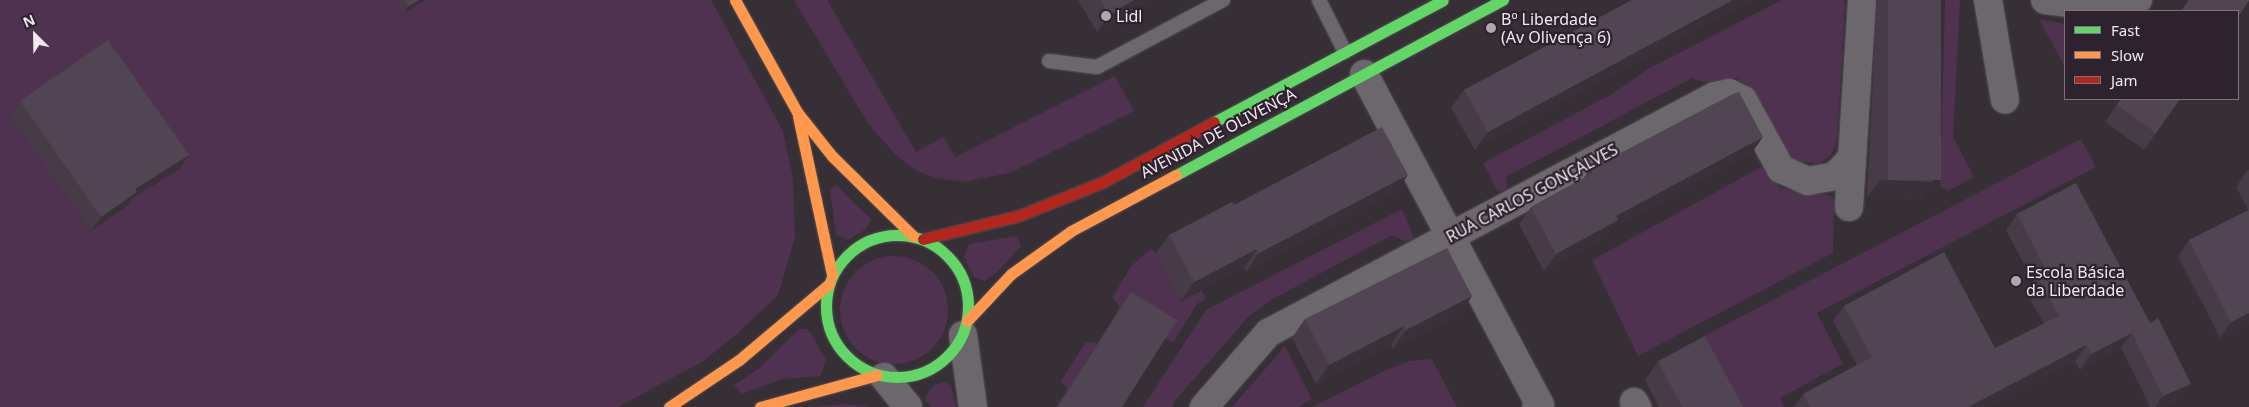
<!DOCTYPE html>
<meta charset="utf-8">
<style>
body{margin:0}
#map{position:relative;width:2249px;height:407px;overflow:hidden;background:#362f36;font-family:"Noto Sans",sans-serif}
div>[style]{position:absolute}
.green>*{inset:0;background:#4e324f}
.round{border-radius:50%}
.roads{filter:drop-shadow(0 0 1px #544e54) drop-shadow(0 0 1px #544e54)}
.lane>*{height:14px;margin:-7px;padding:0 7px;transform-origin:7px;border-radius:7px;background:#6c676c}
.street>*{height:28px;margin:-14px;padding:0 14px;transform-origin:14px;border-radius:14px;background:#6c676c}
.fast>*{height:11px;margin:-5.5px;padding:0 5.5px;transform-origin:5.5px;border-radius:5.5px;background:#63d668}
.fast>.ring{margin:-5.5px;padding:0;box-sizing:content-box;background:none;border:11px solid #63d668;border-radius:50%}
.slow>*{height:11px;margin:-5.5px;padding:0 5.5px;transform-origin:5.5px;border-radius:5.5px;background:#ff974d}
.jam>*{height:11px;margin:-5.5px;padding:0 5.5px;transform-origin:5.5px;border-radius:5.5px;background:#b3261e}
.wall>*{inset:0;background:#473b47}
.shaded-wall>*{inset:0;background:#39303a}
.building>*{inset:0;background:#524553;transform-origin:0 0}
.dots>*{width:14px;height:14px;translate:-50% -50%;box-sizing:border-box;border:2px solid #2f222f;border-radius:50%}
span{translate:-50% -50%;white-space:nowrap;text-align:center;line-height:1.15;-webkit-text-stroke:4.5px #2f222f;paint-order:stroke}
.poi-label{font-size:16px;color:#f0e8f1}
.left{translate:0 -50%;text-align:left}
.street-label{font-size:16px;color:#f0e8f1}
.legend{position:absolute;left:2064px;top:10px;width:175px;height:90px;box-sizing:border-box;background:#2f222f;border:1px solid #7c717d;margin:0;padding:6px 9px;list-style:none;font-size:15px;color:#f0e8f1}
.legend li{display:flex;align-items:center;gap:10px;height:25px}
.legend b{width:25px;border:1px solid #7c717d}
.north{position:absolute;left:10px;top:10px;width:50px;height:50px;-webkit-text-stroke:4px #2f222f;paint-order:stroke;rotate:337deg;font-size:14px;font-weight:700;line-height:20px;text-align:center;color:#f0e8f1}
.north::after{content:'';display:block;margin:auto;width:18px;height:22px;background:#f0e8f1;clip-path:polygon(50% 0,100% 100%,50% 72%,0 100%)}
</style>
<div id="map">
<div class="green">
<i style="clip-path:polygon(0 0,393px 0,404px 13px,425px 0,711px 0,783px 131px,793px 179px,795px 237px,778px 295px,737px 334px,702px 362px,618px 407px,0 407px)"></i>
<i style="clip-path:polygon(794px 0,827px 0,916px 152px,944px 137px,955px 157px,1115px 76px,1134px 111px,1010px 173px,962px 182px,936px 178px,917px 171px,895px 154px,869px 125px)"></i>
<i style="clip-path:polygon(1782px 0,1844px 0,1845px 6px,1837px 140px,1831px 155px,1819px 164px,1789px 159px,1745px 84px,1737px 78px,1705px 82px,1692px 78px,1506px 177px,1507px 189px,1498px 192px,1483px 163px,1612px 94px,1648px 69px)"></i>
<i style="clip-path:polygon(1945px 0,1960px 0,1953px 137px,1974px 177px,1948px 191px,1940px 186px)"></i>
<i style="clip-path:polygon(2039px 19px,2065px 24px,2065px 67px)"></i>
<i style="clip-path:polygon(2081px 139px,2096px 167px,1817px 313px,1843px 364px,1780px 398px,1784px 407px,1741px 407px,1704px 336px)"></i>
<i style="clip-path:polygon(1765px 165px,1780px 188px,1831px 196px,1834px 201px,1833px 253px,1638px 356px,1592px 260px)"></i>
<i style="clip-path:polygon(836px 185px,871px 219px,866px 229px,848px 240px,836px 235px,830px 189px)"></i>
<i style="clip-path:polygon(1402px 209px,1414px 238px,1407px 242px,1392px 235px,1271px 300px,1249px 316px,1173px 403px,1173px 407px,1143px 407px,1206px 310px)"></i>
<i style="clip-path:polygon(1017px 236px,1021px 246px,998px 271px,985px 281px,974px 277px,964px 257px,969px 244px)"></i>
<i style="clip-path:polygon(1151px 249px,1156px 253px,1181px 301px,1202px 290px,1206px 299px,1197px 304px,1173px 343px,1119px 311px,1119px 305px,1112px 298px,1132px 265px)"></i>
<i class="round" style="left:840px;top:256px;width:108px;height:108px"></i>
<i style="clip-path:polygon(799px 329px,807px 329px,812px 335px,826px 360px,820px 376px,782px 379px,742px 394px,734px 385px,760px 368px)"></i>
<i style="clip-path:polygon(1086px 342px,1098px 343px,1068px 390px,1061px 381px)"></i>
<i style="clip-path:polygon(1285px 346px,1312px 399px,1298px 407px,1232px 407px)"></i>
<i style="clip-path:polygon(1432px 359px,1457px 407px,1312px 407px,1386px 370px,1410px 361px)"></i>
<i style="clip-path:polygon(945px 382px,951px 386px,956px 407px,931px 407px,925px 400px,928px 392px,934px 385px)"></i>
<i style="clip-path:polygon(846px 404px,870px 407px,810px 407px)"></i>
</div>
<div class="roads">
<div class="lane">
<i style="left:1319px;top:0;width:58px;rotate:63.4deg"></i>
<i style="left:1049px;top:61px;width:48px;rotate:7.1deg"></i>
<i style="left:1097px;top:67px;width:143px;rotate:-28deg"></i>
</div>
<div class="street">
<i style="left:1988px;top:0;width:101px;rotate:80.4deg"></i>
<i style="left:2045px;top:0;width:65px;rotate:7deg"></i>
<i style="left:2110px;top:8px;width:29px;rotate:-16deg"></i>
<i style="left:1364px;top:74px;width:375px;rotate:62deg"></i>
<i style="left:1540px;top:405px;width:4px;rotate:153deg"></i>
<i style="left:1849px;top:207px;width:207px;rotate:-86.4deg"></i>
<i style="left:963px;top:335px;width:73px;rotate:82.1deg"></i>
<i style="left:884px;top:377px;width:38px;rotate:51deg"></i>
<i style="left:1634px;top:402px;width:6px;rotate:59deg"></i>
<i style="left:1204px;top:407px;width:98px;rotate:-49.1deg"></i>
<i style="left:1268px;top:333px;width:506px;rotate:-27.93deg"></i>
<i style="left:1715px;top:96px;width:14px;rotate:-12deg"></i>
<i style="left:1729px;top:93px;width:16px;rotate:27deg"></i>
<i style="left:1743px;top:100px;width:79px;rotate:61.2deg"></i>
<i style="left:1781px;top:169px;width:30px;rotate:24deg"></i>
<i style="left:1808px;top:181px;width:27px;rotate:-10deg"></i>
<i style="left:1835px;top:176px;width:23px;rotate:-47deg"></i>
</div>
<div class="fast">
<i style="left:1214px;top:122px;width:259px;rotate:-28deg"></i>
<i style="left:1176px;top:175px;width:371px;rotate:-28.2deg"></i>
<i class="ring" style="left:826px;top:235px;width:131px;height:131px"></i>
</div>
<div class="slow">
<i style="left:735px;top:0;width:128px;rotate:61deg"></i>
<i style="left:797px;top:112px;width:56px;rotate:51.5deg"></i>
<i style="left:832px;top:156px;width:114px;rotate:44.6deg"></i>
<i style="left:798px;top:116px;width:163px;rotate:77.9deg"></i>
<i style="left:967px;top:321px;width:64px;rotate:-46.9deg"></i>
<i style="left:1011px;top:274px;width:74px;rotate:-35.6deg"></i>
<i style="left:1071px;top:231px;width:119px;rotate:-28.1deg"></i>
<i style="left:669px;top:407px;width:84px;rotate:-33.9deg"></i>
<i style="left:739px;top:360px;width:118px;rotate:-40.2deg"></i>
<i style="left:760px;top:407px;width:121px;rotate:-15.3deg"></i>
</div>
<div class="jam">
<i style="left:923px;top:239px;width:98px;rotate:-13.6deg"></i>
<i style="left:1018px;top:216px;width:92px;rotate:-21.8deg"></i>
<i style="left:1103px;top:182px;width:126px;rotate:-28.4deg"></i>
</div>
</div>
<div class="wall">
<i style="clip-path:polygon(393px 0,425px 0,404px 13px)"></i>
<i style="clip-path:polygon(1078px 0,1152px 0,1097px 32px)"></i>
<i style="clip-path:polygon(1632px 0,1475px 150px,1451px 108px,1464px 90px)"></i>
<i style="clip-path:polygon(1877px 0,1941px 0,1933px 182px,1920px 200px,1867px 198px)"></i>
<i style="clip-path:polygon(2121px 99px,2180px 99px,2144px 150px,2105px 122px)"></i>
<i style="clip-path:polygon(20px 101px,179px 169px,133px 198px,127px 206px,91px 231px,10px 115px)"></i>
<i style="clip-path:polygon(1751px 154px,1612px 228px,1606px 237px,1544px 271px,1519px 224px,1531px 207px,1584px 178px,1590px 169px)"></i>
<i style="clip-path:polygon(2249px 170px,2249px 323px,2220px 338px,2178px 256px,2189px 240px,2248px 210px,2236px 187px,2247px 171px)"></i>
<i style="clip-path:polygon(2076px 183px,2180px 399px,2162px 407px,2150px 407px,2121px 348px,2080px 370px,2075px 361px,1987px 407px,1794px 407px,1803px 394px,1857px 365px,1833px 321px,1844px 306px,1995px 348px,2044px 324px,2027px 293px,2034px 283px,2006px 230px,2017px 214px)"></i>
<i style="clip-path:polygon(1395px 193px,1246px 272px,1244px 267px,1181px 301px,1156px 253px,1169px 235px,1234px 205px)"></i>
<i style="clip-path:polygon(1131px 292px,1122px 407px,1056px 407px,1118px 311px)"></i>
<i style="clip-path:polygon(1472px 296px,1459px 315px,1393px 349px,1391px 344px,1316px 384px,1292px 338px,1305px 319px)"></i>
<i style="clip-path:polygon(1658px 361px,1743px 407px,1659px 407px,1645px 380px)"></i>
</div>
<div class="shaded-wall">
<i style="clip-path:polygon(419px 0,425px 0,404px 13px,409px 6px)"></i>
<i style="clip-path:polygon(1134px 0,1152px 0,1097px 32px,1109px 15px)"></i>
<i style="clip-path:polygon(1733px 0,1754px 0,1475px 150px,1488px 132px)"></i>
<i style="clip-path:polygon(1763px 137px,1751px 154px,1612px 228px,1606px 237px,1544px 271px,1556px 254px,1616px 216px)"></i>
<i style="clip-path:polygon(189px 155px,179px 169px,133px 198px,127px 206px,91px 231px,101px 217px,135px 189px)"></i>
<i style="clip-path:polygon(1408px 175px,1395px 193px,1246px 272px,1259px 253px)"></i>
<i style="clip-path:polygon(1880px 180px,1933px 182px,1920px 200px,1867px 198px)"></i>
<i style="clip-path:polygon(1257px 249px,1244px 267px,1181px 301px,1194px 282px)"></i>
<i style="clip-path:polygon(1472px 296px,1459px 315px,1393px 349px,1406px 330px)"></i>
<i style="clip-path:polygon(2249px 313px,2249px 323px,2220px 338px,2231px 322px)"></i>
<i style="clip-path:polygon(1404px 326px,1391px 344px,1316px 384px,1329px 365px)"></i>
<i style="clip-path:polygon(2132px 333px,2121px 348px,2080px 370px,2091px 354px)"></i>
<i style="clip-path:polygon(2086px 345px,2075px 361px,1987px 407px,1968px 407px)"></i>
<i style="clip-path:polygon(2191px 384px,2180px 399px,2162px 407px,2155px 407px,2163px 396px)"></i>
</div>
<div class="building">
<i style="clip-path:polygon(404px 0,419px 0,409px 6px)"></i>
<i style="clip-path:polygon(1101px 0,1134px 0,1109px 15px)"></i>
<i style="clip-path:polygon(1632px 0,1733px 0,1488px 132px,1464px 90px)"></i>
<i style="left:1888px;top:0;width:53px;height:180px"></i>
<i style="clip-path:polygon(2189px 0,2249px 0,2249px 1px,2238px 17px,2238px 11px,2181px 11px)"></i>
<i style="clip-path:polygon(108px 40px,189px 155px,135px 189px,137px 192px,101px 217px,20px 101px)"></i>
<i style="clip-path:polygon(1739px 92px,1763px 137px,1616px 216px,1618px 220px,1556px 254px,1531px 207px,1593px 173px,1590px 169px,1733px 94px)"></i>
<i style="clip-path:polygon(2121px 99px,2180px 99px,2156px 133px,2117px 105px)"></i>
<i style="clip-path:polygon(1382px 127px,1408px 175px,1259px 253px,1257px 249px,1194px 282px,1169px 235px,1232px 202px,1234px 205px)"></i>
<i style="clip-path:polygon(2076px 183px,2150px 323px,2158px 318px,2191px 384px,2163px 396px,2132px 333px,2091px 354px,2086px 345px,1968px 407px,1810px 407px,1803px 394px,1872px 357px,1844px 306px,1944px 252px,1995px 348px,2059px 316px,2038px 277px,2047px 272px,2017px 214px)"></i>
<i style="clip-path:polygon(2249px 210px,2249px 313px,2231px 322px,2189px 240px)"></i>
<i style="clip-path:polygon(1447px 248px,1472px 296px,1406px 330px,1404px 326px,1329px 365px,1305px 319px)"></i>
<i style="clip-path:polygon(1131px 292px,1177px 320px,1122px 407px,1058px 407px)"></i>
<i style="clip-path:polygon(1705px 336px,1743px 407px,1682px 407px,1658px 361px)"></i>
</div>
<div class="dots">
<i style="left:1106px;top:16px;background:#afa7b0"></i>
<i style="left:1491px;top:28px;background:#afa7b0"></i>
<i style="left:2016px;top:281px;background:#afa7b0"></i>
</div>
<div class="poi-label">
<span class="left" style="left:1116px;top:16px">Lidl</span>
<span class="left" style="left:1501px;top:28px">Bº Liberdade<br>(Av Olivença 6)</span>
<span class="left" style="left:2026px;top:281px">Escola Básica<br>da Liberdade</span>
</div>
<div class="street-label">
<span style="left:1218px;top:133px;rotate:-28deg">AVENIDA DE OLIVENÇA</span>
<span style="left:1532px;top:193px;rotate:-28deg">RUA CARLOS GONÇALVES</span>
</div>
<ul class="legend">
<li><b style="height:6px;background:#63d668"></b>Fast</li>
<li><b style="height:6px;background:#ff974d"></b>Slow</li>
<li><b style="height:6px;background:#b3261e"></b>Jam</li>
</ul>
<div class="north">N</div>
</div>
